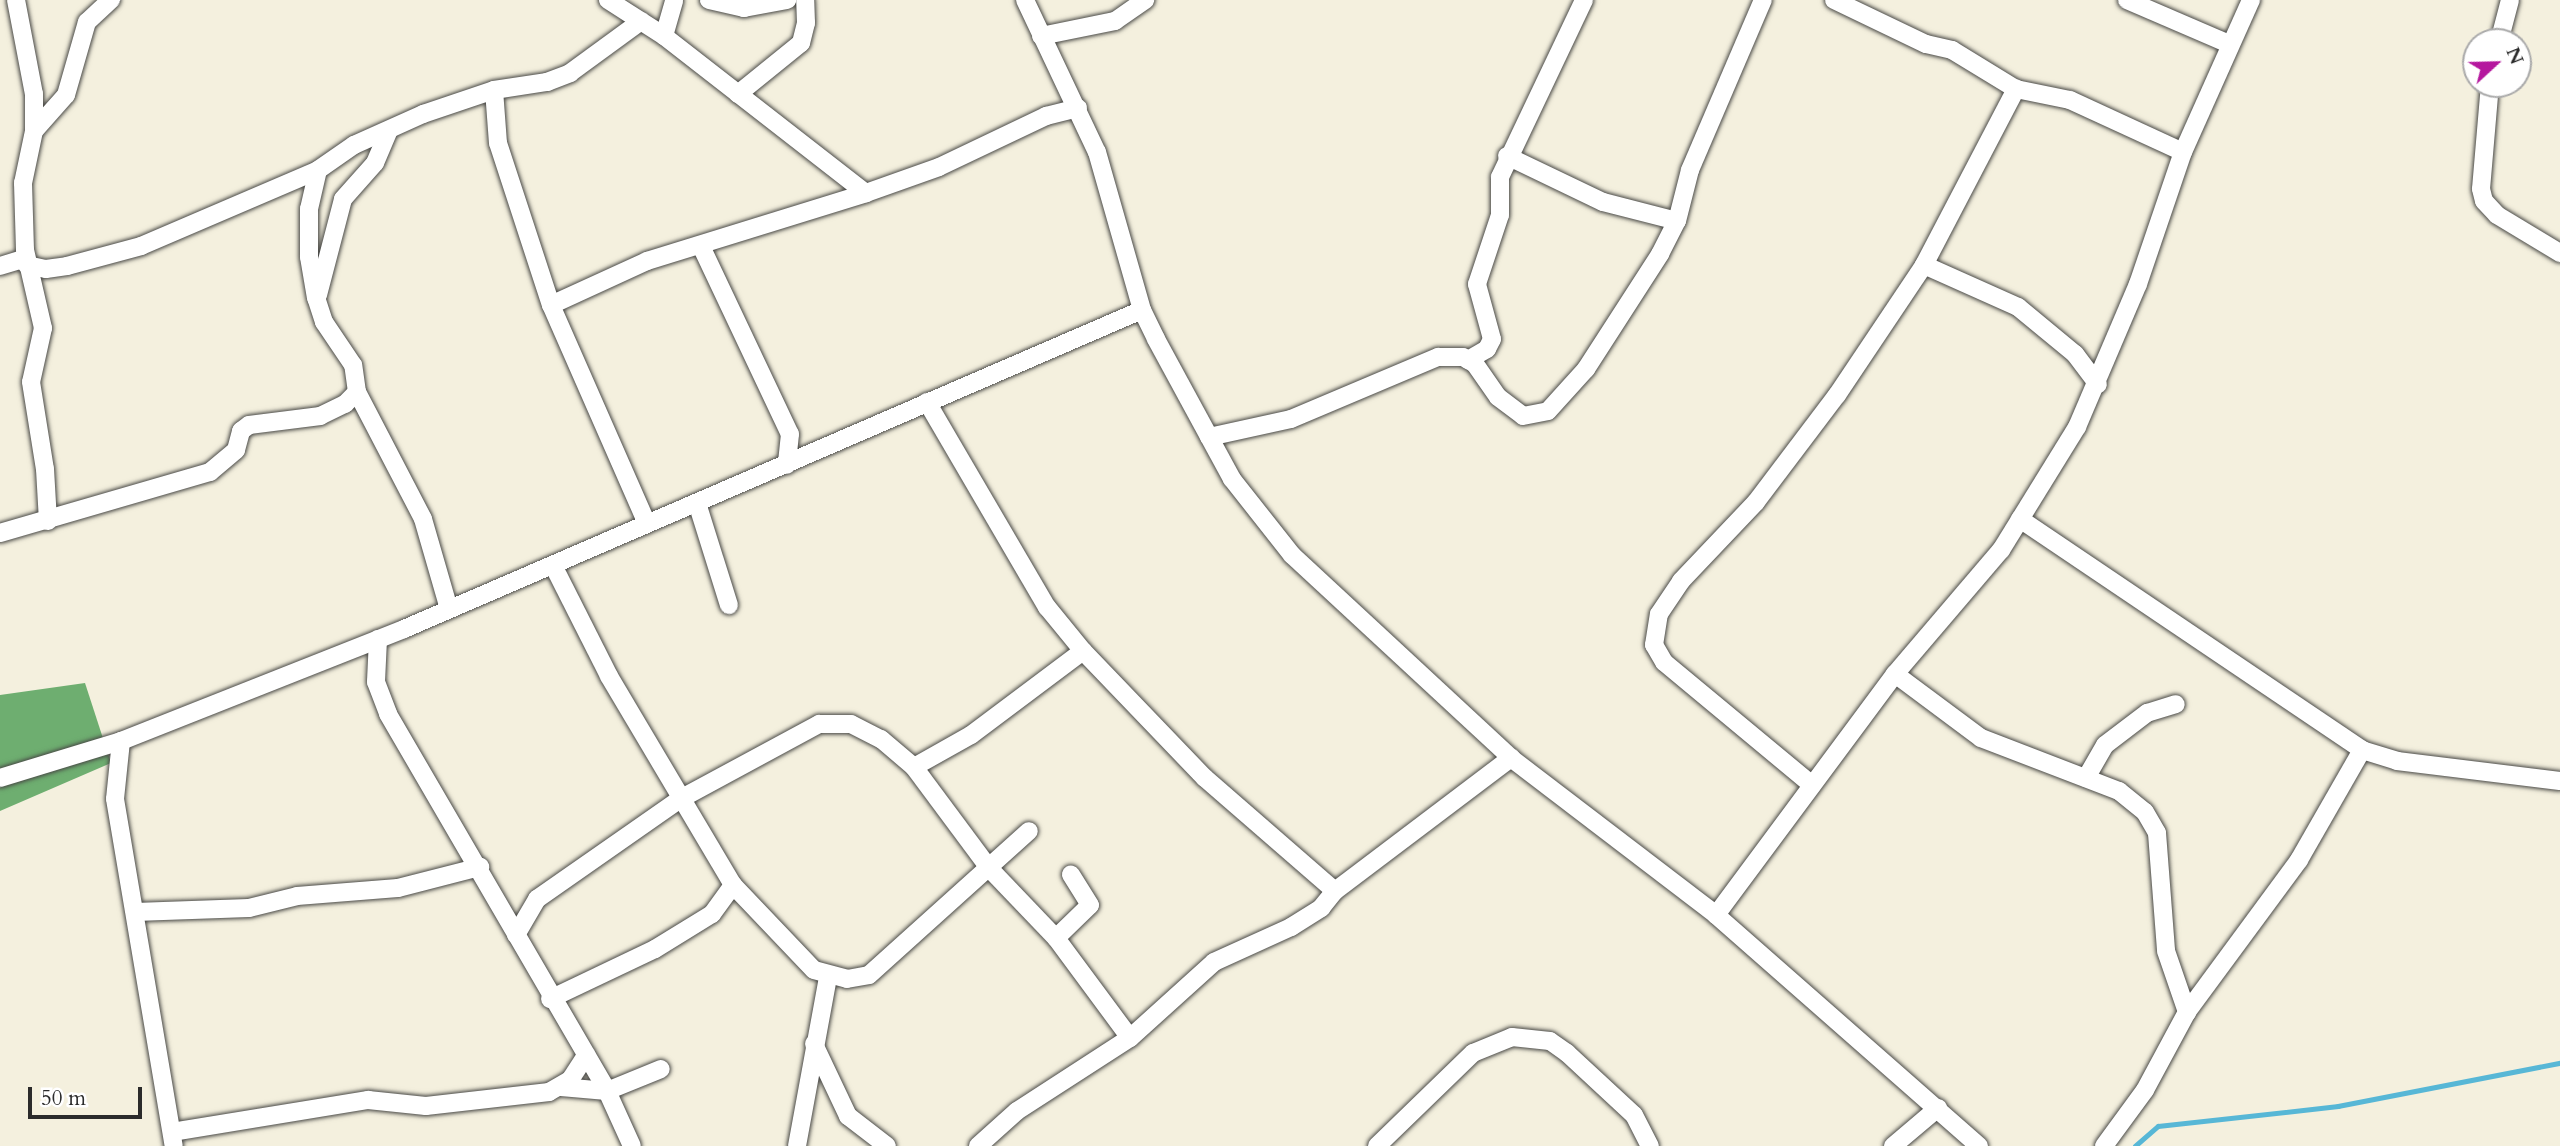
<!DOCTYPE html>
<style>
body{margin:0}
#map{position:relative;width:2560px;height:1146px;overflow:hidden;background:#f4f0de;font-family:Cardo,serif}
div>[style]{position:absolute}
.forest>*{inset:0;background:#6eae70}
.stream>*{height:4.5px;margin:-2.25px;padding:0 2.25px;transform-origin:2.25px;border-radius:2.25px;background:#57b7d6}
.roads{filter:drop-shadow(0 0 2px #494946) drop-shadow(0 0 2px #494946)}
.street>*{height:18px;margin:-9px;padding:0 9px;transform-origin:9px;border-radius:9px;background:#fff}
span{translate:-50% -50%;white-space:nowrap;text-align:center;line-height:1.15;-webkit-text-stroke:7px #fff;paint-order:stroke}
.north{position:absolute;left:2462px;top:28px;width:70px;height:70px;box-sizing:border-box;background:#fff;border:2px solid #aaa;border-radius:50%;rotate:68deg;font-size:19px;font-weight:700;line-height:28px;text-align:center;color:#2b2b2b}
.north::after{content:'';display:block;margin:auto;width:24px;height:32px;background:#b5179e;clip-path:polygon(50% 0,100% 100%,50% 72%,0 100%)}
.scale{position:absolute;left:28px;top:1087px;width:114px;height:32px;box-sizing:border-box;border:4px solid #2b2b2b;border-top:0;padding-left:9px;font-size:21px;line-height:24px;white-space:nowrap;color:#2b2b2b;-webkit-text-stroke:5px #fff;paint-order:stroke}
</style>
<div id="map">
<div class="forest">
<i style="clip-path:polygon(85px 683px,111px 763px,0 811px,0 695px)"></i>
</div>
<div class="stream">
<i style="left:2135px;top:1146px;width:30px;rotate:-41deg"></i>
<i style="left:2158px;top:1126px;width:181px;rotate:-6.3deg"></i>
<i style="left:2338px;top:1106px;width:226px;rotate:-11deg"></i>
</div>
<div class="roads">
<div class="street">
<i style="left:16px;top:0;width:96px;rotate:79.2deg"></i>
<i style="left:34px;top:94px;width:37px;rotate:90deg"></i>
<i style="left:34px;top:131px;width:53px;rotate:101.9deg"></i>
<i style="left:23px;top:183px;width:67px;rotate:88.3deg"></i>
<i style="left:25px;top:250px;width:80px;rotate:77deg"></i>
<i style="left:43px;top:328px;width:55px;rotate:102.5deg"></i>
<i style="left:31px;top:382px;width:88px;rotate:80.9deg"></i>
<i style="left:45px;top:469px;width:52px;rotate:86.7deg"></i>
<i style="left:608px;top:0;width:67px;rotate:32.7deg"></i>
<i style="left:664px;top:36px;width:256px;rotate:37.9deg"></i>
<i style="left:866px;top:193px;width:77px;rotate:-19.6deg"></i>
<i style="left:939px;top:167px;width:119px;rotate:-25.5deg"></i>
<i style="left:1046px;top:116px;width:33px;rotate:-14deg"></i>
<i style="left:709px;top:0;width:36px;rotate:13deg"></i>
<i style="left:744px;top:8px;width:44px;rotate:-10.5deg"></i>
<i style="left:1025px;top:0;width:168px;rotate:64.7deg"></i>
<i style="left:1097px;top:152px;width:164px;rotate:74.1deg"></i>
<i style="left:1142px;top:310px;width:32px;rotate:64deg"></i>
<i style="left:1156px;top:339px;width:159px;rotate:61.5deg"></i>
<i style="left:1232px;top:479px;width:97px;rotate:51.7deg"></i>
<i style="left:1292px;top:555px;width:299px;rotate:42.8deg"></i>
<i style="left:1511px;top:758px;width:258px;rotate:37.4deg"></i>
<i style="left:1716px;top:915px;width:350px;rotate:41.3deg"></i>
<i style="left:1834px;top:0;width:102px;rotate:25.6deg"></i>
<i style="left:1926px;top:44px;width:27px;rotate:13deg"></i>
<i style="left:1952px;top:50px;width:75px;rotate:31.4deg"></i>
<i style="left:2016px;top:89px;width:55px;rotate:11.5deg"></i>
<i style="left:2070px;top:100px;width:124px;rotate:24.7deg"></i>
<i style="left:2127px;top:0;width:111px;rotate:23.3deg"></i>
<i style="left:664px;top:36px;width:37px;rotate:-74deg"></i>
<i style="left:1041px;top:36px;width:76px;rotate:-11.5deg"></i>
<i style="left:1115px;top:21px;width:37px;rotate:-35deg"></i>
<i style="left:2499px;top:42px;width:43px;rotate:-75.3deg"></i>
<i style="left:2490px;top:84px;width:105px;rotate:94.9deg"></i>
<i style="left:2481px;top:189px;width:12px;rotate:76deg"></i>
<i style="left:2484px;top:201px;width:19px;rotate:47deg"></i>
<i style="left:2497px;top:215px;width:74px;rotate:31.1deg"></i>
<i style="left:494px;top:90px;width:53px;rotate:85.7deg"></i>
<i style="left:498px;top:143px;width:170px;rotate:71.9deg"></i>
<i style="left:551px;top:305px;width:239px;rotate:66.3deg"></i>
<i style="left:738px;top:94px;width:81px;rotate:-39deg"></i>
<i style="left:801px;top:43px;width:21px;rotate:-76deg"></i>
<i style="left:806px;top:23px;width:23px;rotate:-92deg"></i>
<i style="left:34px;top:131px;width:48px;rotate:-48.4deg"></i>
<i style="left:66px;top:95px;width:76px;rotate:-74deg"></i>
<i style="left:87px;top:22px;width:33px;rotate:-43deg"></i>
<i style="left:1507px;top:156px;width:106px;rotate:25.6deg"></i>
<i style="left:1603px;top:202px;width:76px;rotate:14.4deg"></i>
<i style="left:701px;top:246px;width:208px;rotate:64.7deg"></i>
<i style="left:790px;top:434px;width:31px;rotate:96deg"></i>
<i style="left:27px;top:265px;width:19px;rotate:12deg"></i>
<i style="left:46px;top:269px;width:21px;rotate:-8deg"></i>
<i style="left:67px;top:266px;width:77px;rotate:-15.1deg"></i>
<i style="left:141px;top:246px;width:193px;rotate:-23.2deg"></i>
<i style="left:318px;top:170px;width:44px;rotate:-34.8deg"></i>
<i style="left:354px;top:145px;width:76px;rotate:-24.2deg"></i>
<i style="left:423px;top:114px;width:75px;rotate:-18.7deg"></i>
<i style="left:494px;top:90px;width:54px;rotate:-8.6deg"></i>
<i style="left:547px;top:82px;width:25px;rotate:-21deg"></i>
<i style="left:570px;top:73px;width:88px;rotate:-36.2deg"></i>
<i style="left:1924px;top:265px;width:103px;rotate:24.1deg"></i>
<i style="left:2018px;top:307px;width:74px;rotate:39.5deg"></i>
<i style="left:2075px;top:354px;width:38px;rotate:53deg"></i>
<i style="left:0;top:266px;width:27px;rotate:-17deg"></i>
<i style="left:318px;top:295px;width:99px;rotate:-75.4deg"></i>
<i style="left:343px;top:199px;width:48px;rotate:-48.4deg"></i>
<i style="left:375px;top:163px;width:34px;rotate:-67deg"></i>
<i style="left:551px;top:305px;width:106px;rotate:-24.6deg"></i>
<i style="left:647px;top:261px;width:229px;rotate:-17.2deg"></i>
<i style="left:1468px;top:360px;width:22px;rotate:-30deg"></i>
<i style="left:1487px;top:349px;width:11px;rotate:-63deg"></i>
<i style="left:1492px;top:339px;width:57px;rotate:-105.3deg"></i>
<i style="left:1477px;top:284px;width:73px;rotate:-71.6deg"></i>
<i style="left:1500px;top:215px;width:38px;rotate:-90deg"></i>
<i style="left:1500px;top:177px;width:196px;rotate:-64.6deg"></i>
<i style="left:357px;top:392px;width:143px;rotate:62.5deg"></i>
<i style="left:423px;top:519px;width:94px;rotate:73.9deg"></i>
<i style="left:927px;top:402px;width:238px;rotate:59.7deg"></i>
<i style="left:1047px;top:607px;width:57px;rotate:50.7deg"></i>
<i style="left:1083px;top:651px;width:176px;rotate:46.2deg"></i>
<i style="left:1205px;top:778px;width:172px;rotate:41deg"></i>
<i style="left:1209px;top:437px;width:84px;rotate:-12.4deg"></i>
<i style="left:1291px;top:419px;width:160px;rotate:-22.9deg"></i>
<i style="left:1438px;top:357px;width:25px"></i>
<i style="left:1463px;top:357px;width:14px;rotate:30deg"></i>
<i style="left:1475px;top:364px;width:40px;rotate:55.1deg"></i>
<i style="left:1498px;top:397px;width:31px;rotate:37deg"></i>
<i style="left:1523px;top:416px;width:25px;rotate:-11deg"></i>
<i style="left:1548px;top:411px;width:57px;rotate:-47.9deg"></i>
<i style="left:1586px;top:369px;width:137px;rotate:-57.2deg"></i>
<i style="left:1660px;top:254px;width:37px;rotate:-63deg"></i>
<i style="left:1677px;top:221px;width:53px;rotate:-75.7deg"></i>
<i style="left:1690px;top:170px;width:185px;rotate:-66.8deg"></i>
<i style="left:697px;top:503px;width:107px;rotate:72.6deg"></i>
<i style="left:2020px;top:519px;width:413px;rotate:34deg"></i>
<i style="left:2362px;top:750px;width:37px;rotate:17deg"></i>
<i style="left:2397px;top:761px;width:164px;rotate:7deg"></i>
<i style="left:0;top:533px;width:219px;rotate:-16.2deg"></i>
<i style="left:210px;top:472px;width:34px;rotate:-40deg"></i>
<i style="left:236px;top:450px;width:20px;rotate:-75deg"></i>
<i style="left:241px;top:431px;width:10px;rotate:-37deg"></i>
<i style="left:249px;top:425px;width:72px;rotate:-7.2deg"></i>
<i style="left:320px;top:416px;width:28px;rotate:-26deg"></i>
<i style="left:345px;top:404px;width:17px;rotate:-45deg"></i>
<i style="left:357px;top:392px;width:27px;rotate:-98deg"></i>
<i style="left:353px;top:365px;width:52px;rotate:-124deg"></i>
<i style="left:324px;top:322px;width:25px;rotate:-108deg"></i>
<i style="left:316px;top:298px;width:42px;rotate:-99.7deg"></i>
<i style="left:309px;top:257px;width:48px;rotate:-90deg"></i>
<i style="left:309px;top:209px;width:40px;rotate:-77deg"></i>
<i style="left:378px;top:639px;width:43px;rotate:92.7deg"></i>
<i style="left:376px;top:682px;width:34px;rotate:69deg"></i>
<i style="left:388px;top:714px;width:436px;rotate:59.8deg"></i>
<i style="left:607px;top:1091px;width:60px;rotate:65.6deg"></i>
<i style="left:1895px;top:674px;width:107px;rotate:36.7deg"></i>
<i style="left:1981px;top:738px;width:148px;rotate:21deg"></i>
<i style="left:2119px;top:791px;width:33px;rotate:39deg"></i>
<i style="left:2145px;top:812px;width:24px;rotate:60deg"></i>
<i style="left:2157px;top:833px;width:118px;rotate:85.6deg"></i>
<i style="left:2166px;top:951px;width:65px;rotate:71deg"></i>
<i style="left:121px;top:741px;width:58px;rotate:95.9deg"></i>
<i style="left:115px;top:799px;width:352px;rotate:80.4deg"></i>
<i style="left:914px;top:767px;width:65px;rotate:-29.3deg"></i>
<i style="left:971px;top:735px;width:140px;rotate:-36.9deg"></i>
<i style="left:0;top:778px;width:127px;rotate:-17deg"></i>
<i style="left:121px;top:741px;width:304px;rotate:-21.6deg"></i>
<i style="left:404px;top:629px;width:804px;rotate:-23.38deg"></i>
<i style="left:2086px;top:778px;width:38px;rotate:-60deg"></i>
<i style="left:2105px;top:745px;width:53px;rotate:-37.3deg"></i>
<i style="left:2147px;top:713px;width:30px;rotate:-17deg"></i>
<i style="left:1812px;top:785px;width:192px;rotate:-140.3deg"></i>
<i style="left:1664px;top:662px;width:20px;rotate:-120deg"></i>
<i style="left:1654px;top:645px;width:31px;rotate:-81deg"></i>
<i style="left:1659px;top:614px;width:40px;rotate:-56deg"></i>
<i style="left:1681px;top:581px;width:109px;rotate:-46.5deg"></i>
<i style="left:1756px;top:502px;width:134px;rotate:-52.9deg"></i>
<i style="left:1837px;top:395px;width:156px;rotate:-56.2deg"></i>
<i style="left:1924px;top:265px;width:199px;rotate:-62.4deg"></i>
<i style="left:733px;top:885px;width:117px;rotate:46.4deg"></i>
<i style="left:814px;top:970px;width:34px;rotate:15deg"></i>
<i style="left:847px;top:979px;width:22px;rotate:-10deg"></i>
<i style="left:869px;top:975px;width:215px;rotate:-42deg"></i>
<i style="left:135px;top:912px;width:114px;rotate:-2deg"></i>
<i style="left:249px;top:908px;width:49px;rotate:-14deg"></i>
<i style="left:297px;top:896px;width:101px;rotate:-4.5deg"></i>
<i style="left:398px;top:888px;width:85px;rotate:-14.4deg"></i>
<i style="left:1716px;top:915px;width:300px;rotate:-53.4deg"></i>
<i style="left:1895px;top:674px;width:163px;rotate:-49.5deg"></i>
<i style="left:2001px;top:550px;width:145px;rotate:-58.3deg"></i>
<i style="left:2077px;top:427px;width:155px;rotate:-66.9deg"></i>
<i style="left:2138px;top:284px;width:139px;rotate:-71.2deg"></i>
<i style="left:2183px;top:152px;width:167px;rotate:-65.9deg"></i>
<i style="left:516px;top:935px;width:42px;rotate:-59.7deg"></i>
<i style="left:537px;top:899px;width:177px;rotate:-34.9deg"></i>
<i style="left:682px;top:798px;width:156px;rotate:-28.4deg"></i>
<i style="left:819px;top:724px;width:32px"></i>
<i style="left:851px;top:724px;width:34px;rotate:27deg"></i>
<i style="left:881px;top:739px;width:43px;rotate:40.3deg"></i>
<i style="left:914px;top:767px;width:126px;rotate:53.4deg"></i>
<i style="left:989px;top:868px;width:97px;rotate:46.3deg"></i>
<i style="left:1056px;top:938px;width:124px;rotate:53.5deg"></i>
<i style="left:1056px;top:938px;width:47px;rotate:-44.1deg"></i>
<i style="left:1090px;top:905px;width:36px;rotate:-122deg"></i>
<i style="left:550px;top:999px;width:116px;rotate:-25.5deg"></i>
<i style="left:655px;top:949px;width:67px;rotate:-31.6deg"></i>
<i style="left:712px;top:914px;width:36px;rotate:-54deg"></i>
<i style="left:733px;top:885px;width:243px;rotate:-120.7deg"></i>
<i style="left:609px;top:676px;width:124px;rotate:-116.8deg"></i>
<i style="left:814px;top:1044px;width:80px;rotate:64.7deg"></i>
<i style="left:848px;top:1116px;width:49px;rotate:37.6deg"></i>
<i style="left:561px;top:1087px;width:46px;rotate:5deg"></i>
<i style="left:607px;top:1091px;width:58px;rotate:-22.2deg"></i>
<i style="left:172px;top:1132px;width:199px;rotate:-9.3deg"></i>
<i style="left:368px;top:1100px;width:58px;rotate:5.9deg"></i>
<i style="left:426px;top:1106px;width:124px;rotate:-6.5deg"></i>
<i style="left:549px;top:1092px;width:24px;rotate:-30deg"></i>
<i style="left:570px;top:1080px;width:30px;rotate:-57deg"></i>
<i style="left:797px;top:1146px;width:172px;rotate:-79.6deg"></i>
<i style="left:978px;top:1146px;width:52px;rotate:-41.9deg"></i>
<i style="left:1017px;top:1111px;width:135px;rotate:-32.9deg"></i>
<i style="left:1130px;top:1038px;width:113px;rotate:-42.1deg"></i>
<i style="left:1214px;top:962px;width:85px;rotate:-24.4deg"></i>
<i style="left:1291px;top:927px;width:36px;rotate:-32deg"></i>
<i style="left:1321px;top:908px;width:22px;rotate:-51deg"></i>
<i style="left:1335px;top:891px;width:221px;rotate:-37.1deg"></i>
<i style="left:1377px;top:1146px;width:134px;rotate:-44.1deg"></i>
<i style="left:1473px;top:1053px;width:42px;rotate:-22.3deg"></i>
<i style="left:1512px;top:1037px;width:38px;rotate:6deg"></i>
<i style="left:1550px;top:1041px;width:21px;rotate:35deg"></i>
<i style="left:1567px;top:1053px;width:91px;rotate:42.8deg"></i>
<i style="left:1634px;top:1115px;width:35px;rotate:63deg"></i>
<i style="left:1893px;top:1146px;width:59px;rotate:-40.2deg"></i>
<i style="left:2104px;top:1146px;width:69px;rotate:-53.8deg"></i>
<i style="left:2145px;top:1090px;width:89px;rotate:-61.7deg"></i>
<i style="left:2187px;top:1012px;width:189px;rotate:-53.6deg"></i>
<i style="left:2299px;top:860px;width:127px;rotate:-60.2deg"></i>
</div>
</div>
<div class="north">N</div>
<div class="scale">50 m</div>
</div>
